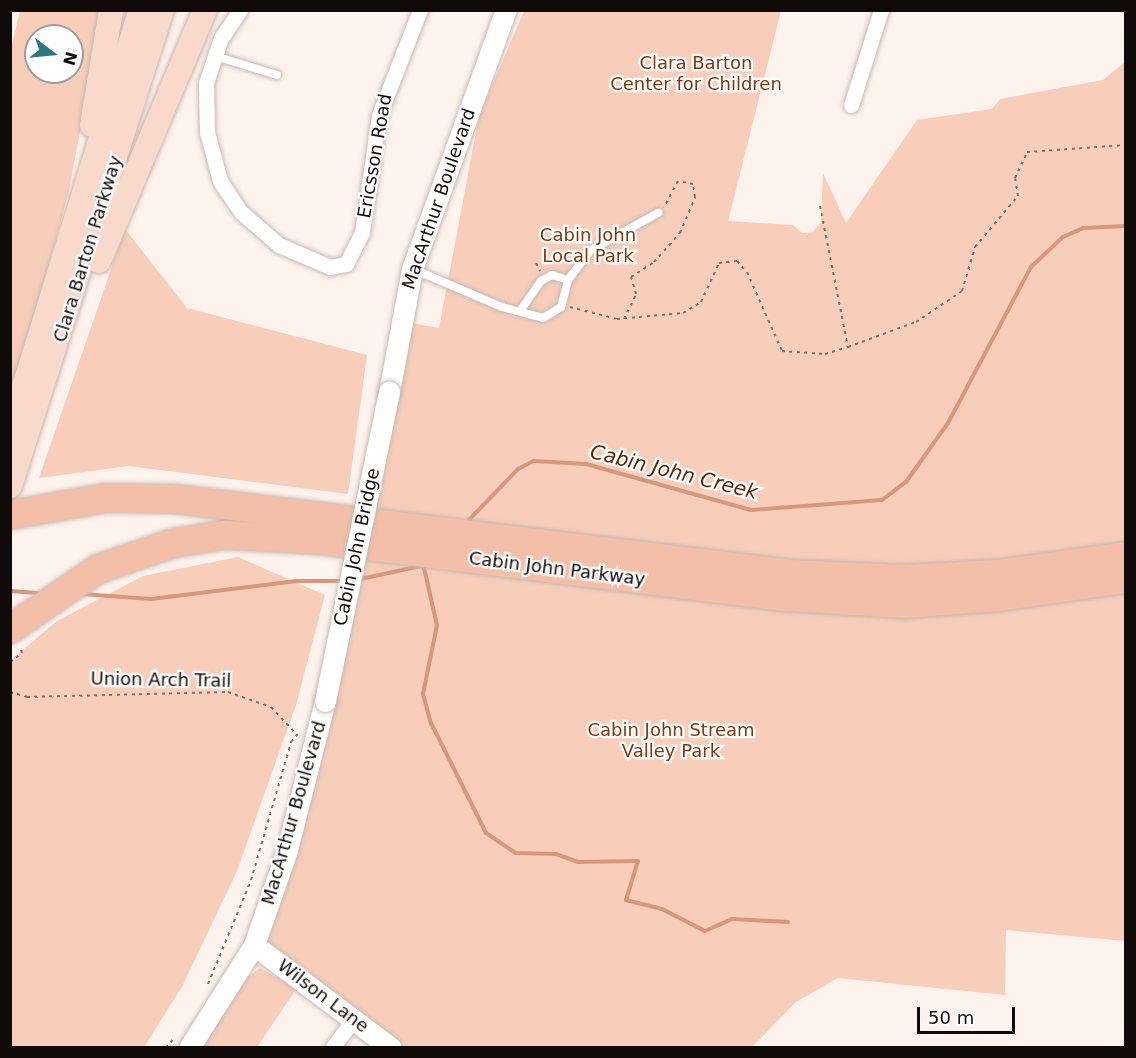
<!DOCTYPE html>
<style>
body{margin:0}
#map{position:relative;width:1136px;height:1058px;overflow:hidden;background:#fef2ed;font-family:"DejaVu Sans",sans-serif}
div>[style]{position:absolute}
.green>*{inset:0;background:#f8cebb}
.stream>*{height:4px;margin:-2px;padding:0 2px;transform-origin:2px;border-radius:2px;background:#d7977b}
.path>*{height:2px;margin-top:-1px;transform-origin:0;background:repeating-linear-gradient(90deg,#7c7370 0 3px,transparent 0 7.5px)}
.roads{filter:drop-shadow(0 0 2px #c8b9b2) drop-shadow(0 0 2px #c8b9b2)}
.service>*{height:8px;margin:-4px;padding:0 4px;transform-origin:4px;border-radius:4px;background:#fff}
.minor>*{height:15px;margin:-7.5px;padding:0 7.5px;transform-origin:7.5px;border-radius:7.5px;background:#fff}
.secondary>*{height:21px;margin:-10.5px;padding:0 10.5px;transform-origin:10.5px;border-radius:10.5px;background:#fff}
.primary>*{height:24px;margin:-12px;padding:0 12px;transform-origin:12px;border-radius:12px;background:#f8d9cb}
.motorway>*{height:28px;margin:-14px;padding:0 14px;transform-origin:14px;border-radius:14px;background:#f4bfa8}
.bridges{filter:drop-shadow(0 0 2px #c8b9b2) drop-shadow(0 0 2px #c8b9b2)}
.secondary-bridge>*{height:21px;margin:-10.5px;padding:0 10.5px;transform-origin:10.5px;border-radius:10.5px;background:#fff}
span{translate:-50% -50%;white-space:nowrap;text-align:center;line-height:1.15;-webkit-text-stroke:4.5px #fff;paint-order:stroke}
.park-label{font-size:18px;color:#83370d}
.street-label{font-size:18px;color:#100b09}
.water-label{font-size:20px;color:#5c2304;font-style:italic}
.frame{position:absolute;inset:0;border:12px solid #100b09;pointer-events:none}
.north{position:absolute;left:24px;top:24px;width:60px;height:60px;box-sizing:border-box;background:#fff;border:2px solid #9f9d9d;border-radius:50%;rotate:106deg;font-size:16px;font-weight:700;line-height:24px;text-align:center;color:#100b09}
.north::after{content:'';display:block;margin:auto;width:21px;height:27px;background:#2f7780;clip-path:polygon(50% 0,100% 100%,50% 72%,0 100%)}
.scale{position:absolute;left:917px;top:1007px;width:98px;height:27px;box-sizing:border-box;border:3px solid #100b09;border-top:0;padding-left:8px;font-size:18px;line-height:21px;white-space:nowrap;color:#100b09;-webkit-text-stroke:4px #fff;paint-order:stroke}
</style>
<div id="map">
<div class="green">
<i style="clip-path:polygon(evenodd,20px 11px,103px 11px,68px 195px,11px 400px,11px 48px,20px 11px,36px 36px,72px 36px,72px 72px,36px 72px,36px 36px)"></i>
<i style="clip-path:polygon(524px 11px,781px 11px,728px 221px,793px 225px,802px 233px,813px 232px,821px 222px,823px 173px,846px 223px,917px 120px,992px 109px,1000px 99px,1103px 80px,1125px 62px,1125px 941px,1006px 930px,1005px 995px,838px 978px,796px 1002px,751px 1048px,391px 1047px,254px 945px,280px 874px,399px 321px,439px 328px,479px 116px)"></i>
<i style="clip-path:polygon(125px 229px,187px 308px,367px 355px,348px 494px,129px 466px,39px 478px)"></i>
<i style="clip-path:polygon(238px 557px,325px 595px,296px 705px,237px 871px,182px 987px,144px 1047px,11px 1047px,11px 660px,57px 621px,143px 576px)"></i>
<i style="clip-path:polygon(260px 968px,297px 988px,257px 1047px,195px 1048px,238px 984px)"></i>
</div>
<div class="stream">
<i style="left:466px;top:523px;width:75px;rotate:-46.1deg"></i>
<i style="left:518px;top:469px;width:18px;rotate:-27deg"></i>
<i style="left:534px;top:461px;width:52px;rotate:3.3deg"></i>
<i style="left:586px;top:464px;width:171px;rotate:15.6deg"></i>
<i style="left:751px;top:510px;width:131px;rotate:-4.4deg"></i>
<i style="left:882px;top:500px;width:30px;rotate:-37deg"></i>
<i style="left:906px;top:482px;width:72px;rotate:-54.6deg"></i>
<i style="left:948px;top:423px;width:177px;rotate:-62deg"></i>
<i style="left:1031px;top:267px;width:44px;rotate:-43.2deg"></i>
<i style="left:1063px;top:237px;width:22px;rotate:-24deg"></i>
<i style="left:1083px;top:228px;width:43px;rotate:-2.7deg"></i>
<i style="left:424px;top:568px;width:58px;rotate:77.2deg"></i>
<i style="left:437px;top:625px;width:70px;rotate:101.5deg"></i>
<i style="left:423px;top:694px;width:30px;rotate:75deg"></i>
<i style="left:431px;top:723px;width:123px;rotate:63.4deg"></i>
<i style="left:486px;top:833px;width:36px;rotate:34deg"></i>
<i style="left:516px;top:853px;width:40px;rotate:1.4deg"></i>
<i style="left:556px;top:854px;width:23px;rotate:20deg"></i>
<i style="left:578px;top:862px;width:60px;rotate:-1deg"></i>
<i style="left:638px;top:861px;width:41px;rotate:107.1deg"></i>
<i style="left:626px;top:900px;width:37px;rotate:14deg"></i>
<i style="left:662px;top:909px;width:48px;rotate:27.1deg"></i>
<i style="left:705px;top:931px;width:30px;rotate:-24deg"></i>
<i style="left:732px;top:919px;width:56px;rotate:3.1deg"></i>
<i style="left:356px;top:580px;width:76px;rotate:-12.2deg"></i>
<i style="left:10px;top:591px;width:31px;rotate:4deg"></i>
<i style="left:82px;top:594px;width:69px;rotate:4.1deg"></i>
<i style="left:151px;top:599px;width:147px;rotate:-7deg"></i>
<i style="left:297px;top:581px;width:45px"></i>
</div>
<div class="path">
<i style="left:820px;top:206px;width:144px;rotate:78.8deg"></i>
<i style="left:536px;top:263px;width:9px;rotate:63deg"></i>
<i style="left:570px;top:307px;width:49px;rotate:14.3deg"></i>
<i style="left:617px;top:319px;width:66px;rotate:-5.2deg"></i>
<i style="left:683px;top:313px;width:21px;rotate:-31deg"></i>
<i style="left:701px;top:302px;width:43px;rotate:-65.2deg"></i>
<i style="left:719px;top:263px;width:18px;rotate:-6deg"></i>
<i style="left:737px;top:261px;width:15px;rotate:48deg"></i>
<i style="left:747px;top:272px;width:86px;rotate:66.1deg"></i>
<i style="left:782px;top:351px;width:43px;rotate:4deg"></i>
<i style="left:825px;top:354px;width:24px;rotate:-17deg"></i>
<i style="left:848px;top:347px;width:72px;rotate:-20.2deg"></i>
<i style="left:916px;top:322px;width:55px;rotate:-34deg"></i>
<i style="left:962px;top:291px;width:46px;rotate:-73.5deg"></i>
<i style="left:975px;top:247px;width:67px;rotate:-49.9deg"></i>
<i style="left:1018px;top:196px;width:18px;rotate:-99deg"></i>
<i style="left:1015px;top:178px;width:29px;rotate:-65deg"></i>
<i style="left:1027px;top:152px;width:99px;rotate:-4deg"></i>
<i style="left:624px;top:319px;width:28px;rotate:-64deg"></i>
<i style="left:636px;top:294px;width:18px;rotate:-106deg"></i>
<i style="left:631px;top:277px;width:27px;rotate:-33deg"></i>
<i style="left:654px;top:262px;width:39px;rotate:-48deg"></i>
<i style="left:680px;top:233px;width:39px;rotate:-67deg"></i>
<i style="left:695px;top:197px;width:13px;rotate:-99deg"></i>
<i style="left:693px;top:184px;width:15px;rotate:-169deg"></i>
<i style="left:678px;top:181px;width:30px;rotate:118deg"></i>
<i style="left:10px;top:662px;width:15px;rotate:-37deg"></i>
<i style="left:22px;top:653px;width:6px;rotate:-108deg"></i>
<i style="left:10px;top:692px;width:18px;rotate:16deg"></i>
<i style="left:27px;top:697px;width:201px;rotate:-1.4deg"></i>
<i style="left:228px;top:692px;width:46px;rotate:19.2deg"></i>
<i style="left:271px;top:707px;width:38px;rotate:47deg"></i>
<i style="left:208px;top:984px;width:113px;rotate:-67.5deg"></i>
<i style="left:251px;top:880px;width:144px;rotate:-73.8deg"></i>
<i style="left:291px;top:742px;width:14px;rotate:-51deg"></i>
<i style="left:166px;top:1048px;width:14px;rotate:-51deg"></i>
</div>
<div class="roads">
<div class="service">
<i style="left:215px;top:56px;width:65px;rotate:17deg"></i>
<i style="left:413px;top:269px;width:97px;rotate:23.1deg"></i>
<i style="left:502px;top:307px;width:42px;rotate:15deg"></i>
<i style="left:543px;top:318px;width:21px;rotate:-31deg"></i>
<i style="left:561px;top:307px;width:28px;rotate:-75deg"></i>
<i style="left:568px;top:280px;width:17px;rotate:-163deg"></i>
<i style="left:552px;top:275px;width:13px;rotate:151deg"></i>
<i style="left:541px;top:281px;width:37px;rotate:125deg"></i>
<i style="left:568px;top:280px;width:38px;rotate:-53deg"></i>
<i style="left:591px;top:250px;width:77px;rotate:-28.9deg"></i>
</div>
<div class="minor">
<i style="left:240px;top:10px;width:34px;rotate:124deg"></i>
<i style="left:221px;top:38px;width:47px;rotate:108.4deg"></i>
<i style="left:206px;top:83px;width:49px;rotate:88.8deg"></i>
<i style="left:207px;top:132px;width:51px;rotate:75.1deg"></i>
<i style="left:220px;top:181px;width:37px;rotate:56deg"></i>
<i style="left:241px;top:212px;width:50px;rotate:41deg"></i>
<i style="left:279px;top:245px;width:56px;rotate:23.3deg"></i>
<i style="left:330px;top:267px;width:16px;rotate:-11deg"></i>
<i style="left:346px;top:264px;width:36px;rotate:-63deg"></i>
<i style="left:362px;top:232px;width:118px;rotate:-81.7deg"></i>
<i style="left:379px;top:115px;width:113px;rotate:-68.7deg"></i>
<i style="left:851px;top:105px;width:100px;rotate:-72.5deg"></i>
<i style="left:332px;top:1048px;width:36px;rotate:-53deg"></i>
</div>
<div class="secondary">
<i style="left:389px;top:392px;width:125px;rotate:-79.4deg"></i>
<i style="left:412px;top:269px;width:276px;rotate:-70.1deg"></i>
<i style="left:254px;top:945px;width:171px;rotate:36.9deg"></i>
<i style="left:189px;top:1048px;width:122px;rotate:-57.7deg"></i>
<i style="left:254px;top:945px;width:101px;rotate:-70.8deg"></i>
<i style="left:287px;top:850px;width:154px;rotate:-75.7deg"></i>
</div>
<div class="primary">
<i style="left:92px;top:125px;width:117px;rotate:-80.6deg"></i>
<i style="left:99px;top:261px;width:272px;rotate:-67.1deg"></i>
<i style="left:10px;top:432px;width:442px;rotate:-72.8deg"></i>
<i style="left:10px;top:486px;width:500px;rotate:-72.3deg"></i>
</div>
<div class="motorway">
<i style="left:10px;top:515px;width:97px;rotate:-10.1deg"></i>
<i style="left:105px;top:498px;width:70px;rotate:0.8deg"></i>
<i style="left:175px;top:499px;width:621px;rotate:6.94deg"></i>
<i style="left:791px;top:574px;width:112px;rotate:2.6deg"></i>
<i style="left:903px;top:579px;width:94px;rotate:-3deg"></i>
<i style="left:997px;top:574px;width:130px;rotate:-7.9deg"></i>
<i style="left:10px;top:629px;width:107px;rotate:-34.3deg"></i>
<i style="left:98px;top:569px;width:80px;rotate:-18.9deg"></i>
<i style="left:174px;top:543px;width:52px;rotate:-8.9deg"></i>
<i style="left:225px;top:535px;width:95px;rotate:3deg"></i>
<i style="left:320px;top:540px;width:469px;rotate:7deg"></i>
<i style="left:786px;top:597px;width:119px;rotate:3.4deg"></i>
<i style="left:905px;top:604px;width:94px;rotate:-4.3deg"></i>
<i style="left:999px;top:597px;width:128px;rotate:-8.1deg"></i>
</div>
</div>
<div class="bridges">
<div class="secondary-bridge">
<i style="left:325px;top:701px;width:316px;rotate:-78.3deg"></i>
</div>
</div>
<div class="park-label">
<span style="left:696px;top:74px">Clara Barton<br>Center for Children</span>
<span style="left:588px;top:246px">Cabin John<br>Local Park</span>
<span style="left:671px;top:741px">Cabin John Stream<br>Valley Park</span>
</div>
<div class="street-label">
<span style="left:375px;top:156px;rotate:-80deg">Ericsson Road</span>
<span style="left:439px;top:199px;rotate:-71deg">MacArthur Boulevard</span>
<span style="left:88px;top:249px;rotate:-73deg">Clara Barton Parkway</span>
<span style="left:357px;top:547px;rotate:-78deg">Cabin John Bridge</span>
<span style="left:557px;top:569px;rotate:7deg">Cabin John Parkway</span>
<span style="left:161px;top:680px;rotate:1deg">Union Arch Trail</span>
<span style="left:294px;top:813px;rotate:-74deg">MacArthur Boulevard</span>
<span style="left:323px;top:996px;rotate:37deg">Wilson Lane</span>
</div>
<div class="water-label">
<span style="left:674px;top:472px;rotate:14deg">Cabin John Creek</span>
</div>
<div class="frame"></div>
<div class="north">N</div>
<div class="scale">50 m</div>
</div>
